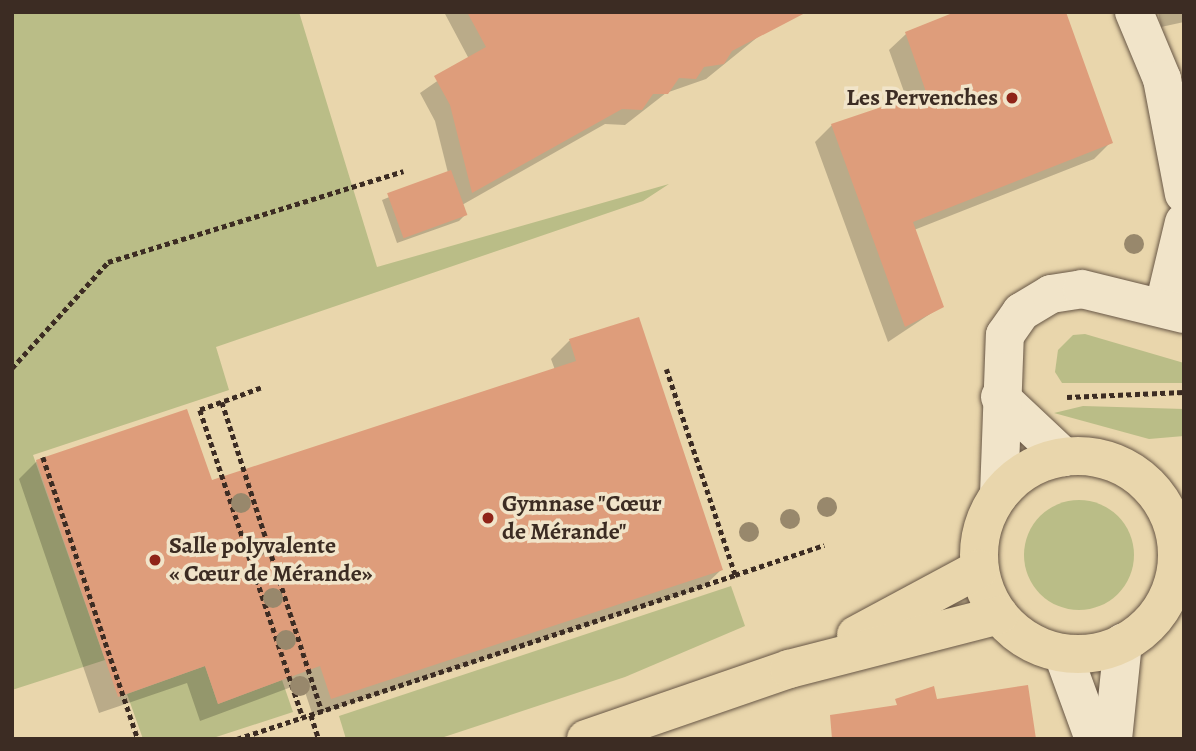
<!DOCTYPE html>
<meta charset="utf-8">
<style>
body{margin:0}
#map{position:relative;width:1196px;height:751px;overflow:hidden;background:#e9d6ac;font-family:Alegreya,serif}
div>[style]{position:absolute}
.green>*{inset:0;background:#babd87}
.round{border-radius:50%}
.shadow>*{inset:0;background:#0003}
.building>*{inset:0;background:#de9d7b;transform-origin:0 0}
.path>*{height:4.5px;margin-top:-2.25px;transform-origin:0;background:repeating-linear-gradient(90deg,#3c2c23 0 5px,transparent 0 8.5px)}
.roads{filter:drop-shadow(0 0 2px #675645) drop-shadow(0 0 2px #675645)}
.minor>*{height:38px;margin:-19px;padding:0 19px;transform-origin:19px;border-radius:19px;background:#f1e4c9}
.major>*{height:38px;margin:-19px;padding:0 19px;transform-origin:19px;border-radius:19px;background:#e9d6ac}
.major>.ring{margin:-19px;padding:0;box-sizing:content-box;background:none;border:38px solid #e9d6ac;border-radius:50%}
.trees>*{width:20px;height:20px;margin:-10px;border-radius:50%;background:#98886c}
.dots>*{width:19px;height:19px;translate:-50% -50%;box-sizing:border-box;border:4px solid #f1e4c9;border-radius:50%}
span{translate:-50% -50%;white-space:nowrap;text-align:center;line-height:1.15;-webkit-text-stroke:7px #f1e4c9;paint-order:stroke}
.poi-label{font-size:24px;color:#3c2c23;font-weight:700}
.right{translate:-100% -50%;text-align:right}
.left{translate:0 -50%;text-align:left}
.frame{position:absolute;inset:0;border:14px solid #3c2c23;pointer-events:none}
</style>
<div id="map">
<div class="green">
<i style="clip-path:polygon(12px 12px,299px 12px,377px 267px,669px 184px,643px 201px,216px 347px,229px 390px,33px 455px,105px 660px,12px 690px)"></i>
<i style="clip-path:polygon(1085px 334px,1184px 363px,1184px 383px,1062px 383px,1055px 372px,1058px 350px,1073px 335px)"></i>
<i style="clip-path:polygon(1083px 406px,1184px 409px,1184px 436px,1149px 439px,1054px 413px)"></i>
<i class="round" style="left:1024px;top:500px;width:110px;height:110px"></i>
<i style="clip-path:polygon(731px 586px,745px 626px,625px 677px,438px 739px,346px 739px,339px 716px)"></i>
<i style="clip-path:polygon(205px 666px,218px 704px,282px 680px,293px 712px,210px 739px,143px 739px,127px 694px)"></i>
</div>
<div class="shadow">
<i style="clip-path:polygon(444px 12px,746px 12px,759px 36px,706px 79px,666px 93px,625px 125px,605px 124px,462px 205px,465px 215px,459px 221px,397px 243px,382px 200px,448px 173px,435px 121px,420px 93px,469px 59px)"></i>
<i style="clip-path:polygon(1158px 12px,1184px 12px,1184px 22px,1161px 27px)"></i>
<i style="clip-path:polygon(906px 34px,1111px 142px,1094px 159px,914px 230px,942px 306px,888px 342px,815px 142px,832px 125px,907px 100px,889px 50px)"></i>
<i style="clip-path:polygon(638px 319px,721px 570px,702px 588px,313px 716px,302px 683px,200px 721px,187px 683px,99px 713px,19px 479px,37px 461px,211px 482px,555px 370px,551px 359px,569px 341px)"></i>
</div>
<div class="building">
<i style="clip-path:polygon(467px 12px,807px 12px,732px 51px,724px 64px,704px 67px,696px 79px,679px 78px,668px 94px,653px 94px,642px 110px,622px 109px,472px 193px,450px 105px,434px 76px,486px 47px)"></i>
<i style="clip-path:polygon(955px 12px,1066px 12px,1113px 143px,913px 222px,944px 307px,905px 327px,831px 124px,926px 92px,905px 32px)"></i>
<i style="left:451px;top:170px;width:48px;height:68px;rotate:70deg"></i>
<i style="clip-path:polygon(639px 317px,723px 570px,331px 699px,320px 666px,218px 704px,205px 666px,118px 697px,36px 460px,187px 409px,212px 480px,576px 361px,569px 339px)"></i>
<i style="clip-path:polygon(1028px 685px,1036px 739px,832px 739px,830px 715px,897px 705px,895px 699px,934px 686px,937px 699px)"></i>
</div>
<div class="path">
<i style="left:12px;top:368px;width:143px;rotate:-47.8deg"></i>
<i style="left:108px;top:262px;width:309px;rotate:-17.1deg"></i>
<i style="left:261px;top:388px;width:65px;rotate:160.2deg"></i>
<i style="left:200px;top:410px;width:324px;rotate:71.5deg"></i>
<i style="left:1067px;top:397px;width:117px;rotate:-2.4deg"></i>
<i style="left:222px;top:402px;width:325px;rotate:72.1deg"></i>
<i style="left:43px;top:457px;width:298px;rotate:71.4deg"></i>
<i style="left:735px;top:575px;width:94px;rotate:-18.6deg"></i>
<i style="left:311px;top:715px;width:25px;rotate:72deg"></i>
<i style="left:237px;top:739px;width:524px;rotate:-18.23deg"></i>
<i style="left:735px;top:575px;width:217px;rotate:-108.5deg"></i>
</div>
<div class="roads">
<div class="minor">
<i style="left:1134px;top:12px;width:73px;rotate:67.3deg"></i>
<i style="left:1162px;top:79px;width:117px;rotate:79.2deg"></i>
<i style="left:1164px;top:306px;width:86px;rotate:-76.6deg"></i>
<i style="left:1000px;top:397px;width:88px;rotate:43.2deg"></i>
<i style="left:999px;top:495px;width:160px;rotate:-87.9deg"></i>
<i style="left:1005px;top:335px;width:28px;rotate:-55deg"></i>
<i style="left:1021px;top:312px;width:35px;rotate:-31deg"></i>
<i style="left:1051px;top:294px;width:31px;rotate:-9deg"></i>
<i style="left:1082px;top:289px;width:105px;rotate:13.8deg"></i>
<i style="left:1063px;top:654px;width:90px;rotate:70deg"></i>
<i style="left:1113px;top:739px;width:97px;rotate:-84.1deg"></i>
</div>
<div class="major">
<i class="ring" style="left:979px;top:456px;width:160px;height:160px"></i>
<i style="left:856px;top:635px;width:140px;rotate:-28.2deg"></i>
<i style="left:586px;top:739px;width:215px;rotate:-19deg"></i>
<i style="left:789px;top:669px;width:217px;rotate:-14.4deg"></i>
</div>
</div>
<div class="trees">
<i style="left:1134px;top:244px"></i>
<i style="left:241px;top:503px"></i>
<i style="left:827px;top:507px"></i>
<i style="left:790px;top:519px"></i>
<i style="left:749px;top:532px"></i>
<i style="left:256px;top:548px"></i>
<i style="left:273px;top:598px"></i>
<i style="left:286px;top:640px"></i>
<i style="left:300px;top:686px"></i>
</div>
<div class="dots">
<i style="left:1012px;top:98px;background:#8f2418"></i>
<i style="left:488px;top:518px;background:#8f2418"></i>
<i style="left:155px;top:560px;background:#8f2418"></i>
</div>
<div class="poi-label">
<span class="right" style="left:998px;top:98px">Les Pervenches</span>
<span class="left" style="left:502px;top:518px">Gymnase "Cœur<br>de Mérande"</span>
<span class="left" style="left:169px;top:560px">Salle polyvalente<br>« Cœur de Mérande»</span>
</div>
<div class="frame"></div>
</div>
